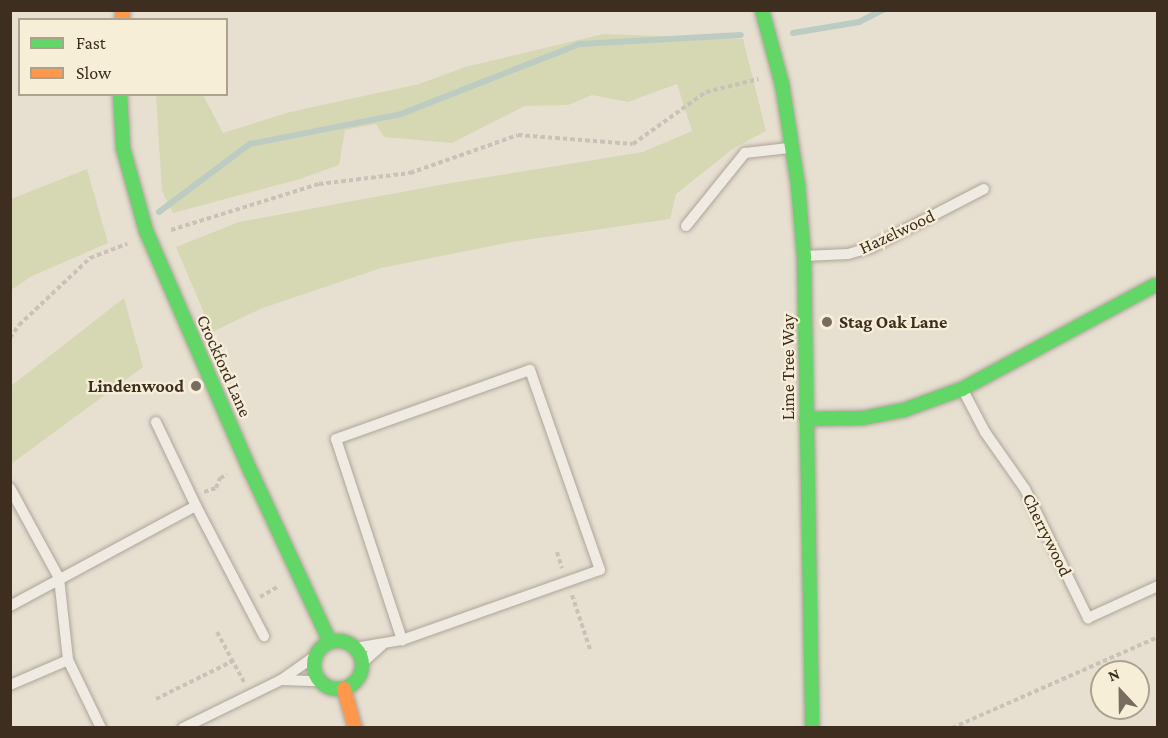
<!DOCTYPE html>
<style>
body{margin:0}
#map{position:relative;width:1168px;height:738px;overflow:hidden;background:#e7e0d1;font-family:"Crimson Pro",serif}
div>[style]{position:absolute}
.green>*{inset:0;background:#d6d7b3}
.stream>*{height:6px;margin:-3px;padding:0 3px;transform-origin:3px;border-radius:3px;background:#bcccc2}
.path>*{height:4px;margin-top:-2px;transform-origin:0;background:repeating-linear-gradient(90deg,#c8c2b9 0 4.5px,transparent 0 7.5px)}
.roads{filter:drop-shadow(0 0 2px #ada599) drop-shadow(0 0 2px #ada599)}
.lane>*{height:10px;margin:-5px;padding:0 5px;transform-origin:5px;border-radius:5px;background:#efebe3}
.fast>*{height:14px;margin:-7px;padding:0 7px;transform-origin:7px;border-radius:7px;background:#63d668}
.fast>.ring{margin:-7px;padding:0;box-sizing:content-box;background:none;border:14px solid #63d668;border-radius:50%}
.slow>*{height:14px;margin:-7px;padding:0 7px;transform-origin:7px;border-radius:7px;background:#ff974d}
.dots>*{width:16px;height:16px;translate:-50% -50%;box-sizing:border-box;border:3px solid #f7eed8;border-radius:50%}
span{translate:-50% -50%;white-space:nowrap;text-align:center;line-height:1.15;-webkit-text-stroke:4.5px #f7eed8;paint-order:stroke}
.street-label{font-size:18px;color:#3d2e20}
.poi-label{font-size:18px;color:#3d2e20;font-weight:700}
.left{translate:0 -50%;text-align:left}
.right{translate:-100% -50%;text-align:right}
.frame{position:absolute;inset:0;border:12px solid #3d2e20;pointer-events:none}
.legend{position:absolute;left:18px;top:18px;width:210px;height:78px;box-sizing:border-box;background:#f7eed8;border:2px solid #ada18e;margin:0;padding:8px 10px;list-style:none;font-size:18px;color:#3d2e20}
.legend li{display:flex;align-items:center;gap:12px;height:30px}
.legend b{width:30px;border:2px solid #ada18e}
.north{position:absolute;left:1090px;top:660px;width:60px;height:60px;box-sizing:border-box;background:#f7eed8;border:2px solid #ada18e;border-radius:50%;rotate:338deg;font-size:16px;font-weight:700;line-height:24px;text-align:center;color:#3d2e20}
.north::after{content:'';display:block;margin:auto;width:21px;height:27px;background:#786c5e;clip-path:polygon(50% 0,100% 100%,50% 72%,0 100%)}
</style>
<div id="map">
<div class="green">
<i style="clip-path:polygon(603px 34px,743px 39px,766px 131px,734px 148px,676px 194px,670px 219px,511px 242px,381px 268px,260px 309px,212px 332px,176px 247px,239px 222px,445px 184px,643px 152px,692px 131px,677px 84px,628px 102px,592px 95px,568px 105px,525px 106px,452px 143px,384px 137px,376px 124px,345px 130px,339px 165px,300px 179px,173px 213px,162px 191px,156px 95px,203px 95px,223px 133px,290px 112px,419px 84px,465px 67px)"></i>
<i style="clip-path:polygon(87px 169px,108px 243px,32px 276px,11px 290px,11px 199px)"></i>
<i style="clip-path:polygon(124px 298px,143px 367px,11px 464px,11px 386px)"></i>
</div>
<div class="stream">
<i style="left:793px;top:33px;width:67px;rotate:-9.5deg"></i>
<i style="left:859px;top:22px;width:27px;rotate:-27deg"></i>
<i style="left:159px;top:212px;width:114px;rotate:-36.8deg"></i>
<i style="left:250px;top:144px;width:154px;rotate:-11.2deg"></i>
<i style="left:401px;top:114px;width:192px;rotate:-21.4deg"></i>
<i style="left:580px;top:44px;width:161px;rotate:-3.2deg"></i>
</div>
<div class="path">
<i style="left:171px;top:230px;width:155px;rotate:-17.3deg"></i>
<i style="left:319px;top:184px;width:92px;rotate:-6.9deg"></i>
<i style="left:410px;top:173px;width:114px;rotate:-19.4deg"></i>
<i style="left:518px;top:135px;width:115px;rotate:4.5deg"></i>
<i style="left:633px;top:144px;width:90px;rotate:-35.5deg"></i>
<i style="left:706px;top:92px;width:54px;rotate:-14deg"></i>
<i style="left:10px;top:338px;width:16px;rotate:-55deg"></i>
<i style="left:19px;top:325px;width:98px;rotate:-43.3deg"></i>
<i style="left:90px;top:258px;width:40px;rotate:-21deg"></i>
<i style="left:204px;top:492px;width:13px;rotate:-18deg"></i>
<i style="left:216px;top:488px;width:11px;rotate:-68deg"></i>
<i style="left:220px;top:478px;width:8px;rotate:-23deg"></i>
<i style="left:557px;top:552px;width:17px;rotate:73deg"></i>
<i style="left:572px;top:595px;width:57px;rotate:71.6deg"></i>
<i style="left:260px;top:597px;width:22px;rotate:-30deg"></i>
<i style="left:217px;top:632px;width:57px;rotate:61.6deg"></i>
<i style="left:156px;top:699px;width:86px;rotate:-26.3deg"></i>
<i style="left:952px;top:728px;width:225px;rotate:-23.8deg"></i>
</div>
<div class="roads">
<div class="lane">
<i style="left:686px;top:226px;width:94px;rotate:-51.1deg"></i>
<i style="left:745px;top:153px;width:44px;rotate:-6.5deg"></i>
<i style="left:804px;top:256px;width:44px;rotate:-2.6deg"></i>
<i style="left:848px;top:254px;width:25px;rotate:-16deg"></i>
<i style="left:872px;top:247px;width:126px;rotate:-27.4deg"></i>
<i style="left:964px;top:392px;width:45px;rotate:62.3deg"></i>
<i style="left:985px;top:432px;width:70px;rotate:54.9deg"></i>
<i style="left:1025px;top:489px;width:144px;rotate:64deg"></i>
<i style="left:1088px;top:618px;width:77px;rotate:-24.6deg"></i>
<i style="left:10px;top:488px;width:102px;rotate:61.4deg"></i>
<i style="left:59px;top:578px;width:82px;rotate:83.7deg"></i>
<i style="left:68px;top:660px;width:76px;rotate:64.1deg"></i>
<i style="left:196px;top:506px;width:147px;rotate:62.4deg"></i>
<i style="left:10px;top:606px;width:211px;rotate:-28.3deg"></i>
<i style="left:196px;top:506px;width:93px;rotate:-115.5deg"></i>
<i style="left:355px;top:648px;width:48px;rotate:-9.7deg"></i>
<i style="left:402px;top:640px;width:210px;rotate:-19.5deg"></i>
<i style="left:600px;top:570px;width:212px;rotate:-109.3deg"></i>
<i style="left:530px;top:370px;width:206px;rotate:160.4deg"></i>
<i style="left:336px;top:439px;width:212px;rotate:71.8deg"></i>
<i style="left:362px;top:663px;width:27px;rotate:-42deg"></i>
<i style="left:281px;top:680px;width:38px;rotate:2deg"></i>
<i style="left:10px;top:685px;width:63px;rotate:-23.3deg"></i>
<i style="left:183px;top:728px;width:109px;rotate:-26.1deg"></i>
<i style="left:281px;top:680px;width:42px;rotate:-35.2deg"></i>
</div>
<div class="fast">
<i style="left:762px;top:10px;width:77px;rotate:74.9deg"></i>
<i style="left:782px;top:84px;width:102px;rotate:81deg"></i>
<i style="left:798px;top:185px;width:71px;rotate:85.2deg"></i>
<i style="left:804px;top:256px;width:472px;rotate:89deg"></i>
<i style="left:120px;top:94px;width:54px;rotate:86.8deg"></i>
<i style="left:123px;top:148px;width:86px;rotate:74.5deg"></i>
<i style="left:146px;top:231px;width:263px;rotate:66.5deg"></i>
<i style="left:251px;top:472px;width:187px;rotate:65.1deg"></i>
<i style="left:806px;top:419px;width:57px;rotate:-1deg"></i>
<i style="left:863px;top:418px;width:42px;rotate:-11deg"></i>
<i style="left:904px;top:410px;width:62px;rotate:-19.9deg"></i>
<i style="left:962px;top:389px;width:219px;rotate:-28.3deg"></i>
<i class="ring" style="left:314px;top:641px;width:34px;height:34px"></i>
</div>
<div class="slow">
<i style="left:122px;top:20px;width:10px;rotate:-84deg"></i>
<i style="left:344px;top:689px;width:41px;rotate:74.2deg"></i>
</div>
</div>
<div class="dots">
<i style="left:827px;top:322px;background:#786c5e"></i>
<i style="left:196px;top:386px;background:#786c5e"></i>
</div>
<div class="street-label">
<span style="left:897px;top:232px;rotate:-25deg">Hazelwood</span>
<span style="left:224px;top:366px;rotate:66deg">Crockford Lane</span>
<span style="left:788px;top:367px;rotate:-90deg">Lime Tree Way</span>
<span style="left:1047px;top:535px;rotate:64deg">Cherrywood</span>
</div>
<div class="poi-label">
<span class="left" style="left:839px;top:322px">Stag Oak Lane</span>
<span class="right" style="left:184px;top:386px">Lindenwood</span>
</div>
<div class="frame"></div>
<ul class="legend">
<li><b style="height:8px;background:#63d668"></b>Fast</li>
<li><b style="height:8px;background:#ff974d"></b>Slow</li>
</ul>
<div class="north">N</div>
</div>
